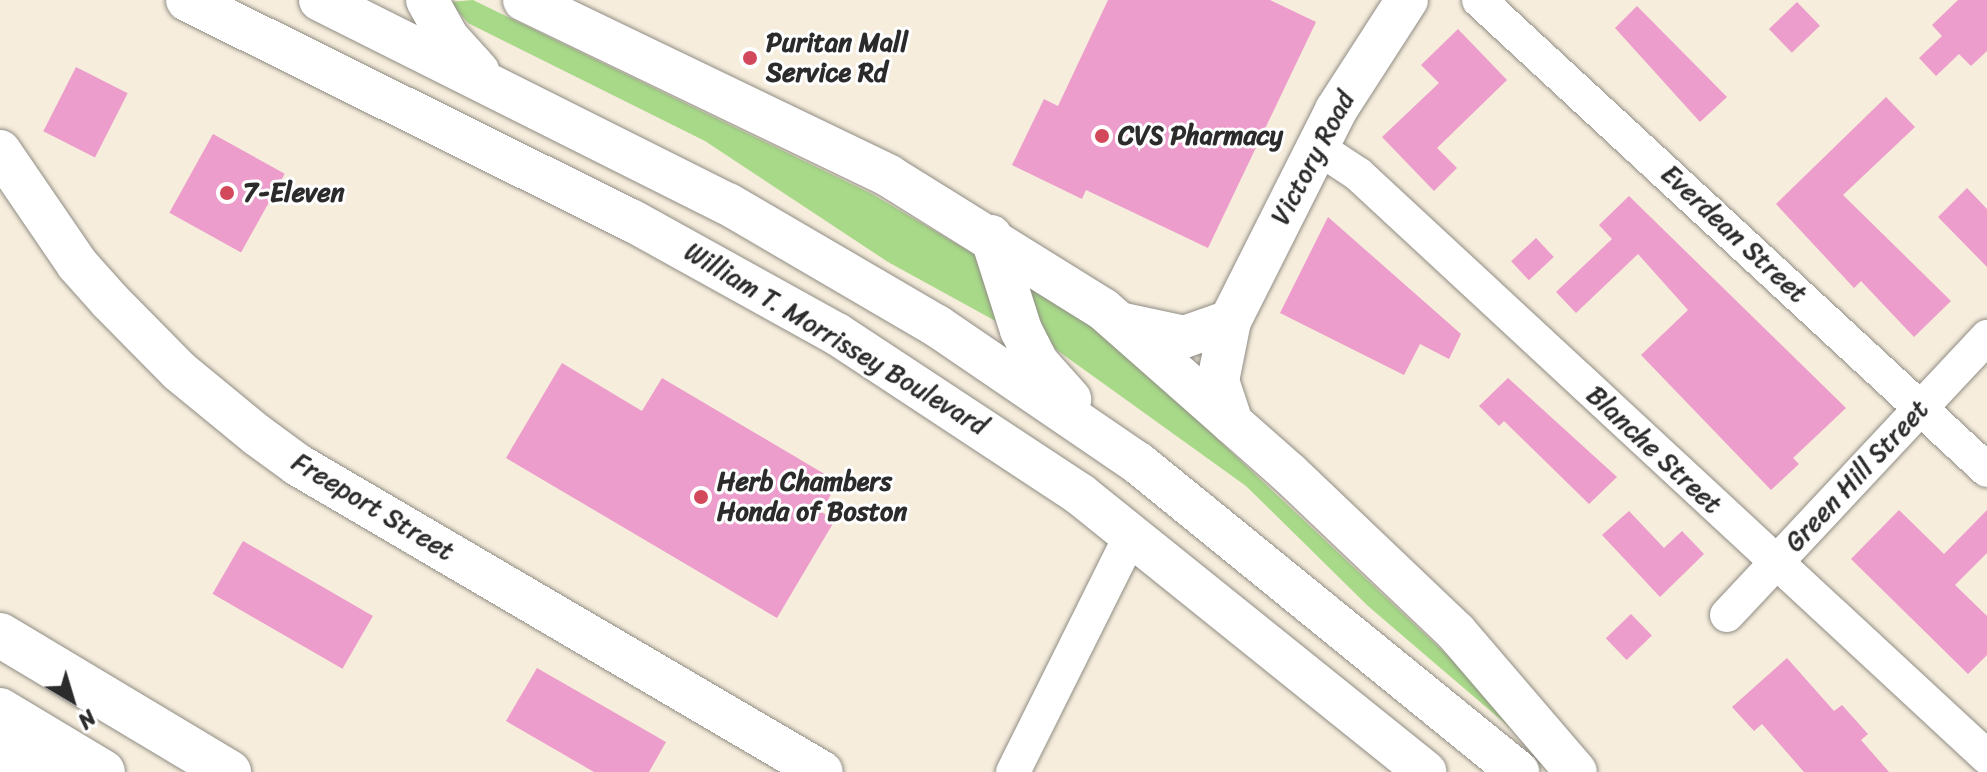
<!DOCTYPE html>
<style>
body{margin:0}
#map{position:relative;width:1987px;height:772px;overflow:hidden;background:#f6eddc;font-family:Sriracha,sans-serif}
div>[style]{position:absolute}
.green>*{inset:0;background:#a7d988}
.building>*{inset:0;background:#ec9dcb;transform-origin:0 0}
.roads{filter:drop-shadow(0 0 2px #908c84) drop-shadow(0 0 2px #908c84)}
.minor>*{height:34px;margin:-17px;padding:0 17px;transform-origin:17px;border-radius:17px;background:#fff}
.major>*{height:42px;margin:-21px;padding:0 21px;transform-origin:21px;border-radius:21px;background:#fff}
.highway>*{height:44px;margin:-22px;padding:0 22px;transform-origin:22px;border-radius:22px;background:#fff}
.dots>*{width:22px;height:22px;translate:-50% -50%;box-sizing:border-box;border:4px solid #fff;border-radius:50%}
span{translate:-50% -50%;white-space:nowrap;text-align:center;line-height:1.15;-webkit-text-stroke:6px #fff;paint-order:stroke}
.poi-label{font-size:26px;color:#2b2b2b;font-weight:700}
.left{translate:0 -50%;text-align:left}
.street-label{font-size:26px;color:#2b2b2b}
.north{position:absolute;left:32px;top:660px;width:80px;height:80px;-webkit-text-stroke:6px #fff;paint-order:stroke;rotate:142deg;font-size:22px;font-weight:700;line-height:32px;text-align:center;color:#2b2b2b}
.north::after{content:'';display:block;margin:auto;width:28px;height:36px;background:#2b2b2b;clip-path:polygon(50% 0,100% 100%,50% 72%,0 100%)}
</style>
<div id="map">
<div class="green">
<i style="clip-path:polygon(473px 0,872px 194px,977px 256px,1001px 324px,888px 262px,705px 141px,468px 23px,450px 2px)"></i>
<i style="clip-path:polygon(1025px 285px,1107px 335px,1483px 689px,1527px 742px,1368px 606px,1246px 486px,1054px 348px,1033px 318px)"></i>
</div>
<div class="building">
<i style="clip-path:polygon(1108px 0,1270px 0,1316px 22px,1208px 248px,1086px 190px,1082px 199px,1012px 165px,1044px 99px,1058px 106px)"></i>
<i style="clip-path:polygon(1958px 0,1987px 0,1987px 51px,1971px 66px,1959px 54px,1936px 76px,1919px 58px,1942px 36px,1932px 25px)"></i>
<i style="left:1797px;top:2px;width:33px;height:39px;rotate:46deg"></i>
<i style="clip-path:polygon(1637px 6px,1727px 97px,1700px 122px,1615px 28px)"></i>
<i style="clip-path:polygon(1458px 29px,1507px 80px,1437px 148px,1457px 168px,1434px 191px,1382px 137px,1439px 83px,1421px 65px)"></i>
<i style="left:76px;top:67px;width:58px;height:72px;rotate:27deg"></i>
<i style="clip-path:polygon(1886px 97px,1915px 127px,1843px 195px,1951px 301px,1914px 337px,1861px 281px,1854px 288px,1776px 204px)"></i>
<i style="left:213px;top:134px;width:82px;height:90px;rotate:29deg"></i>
<i style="clip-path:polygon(1967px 188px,1987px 209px,1987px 267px,1938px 217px)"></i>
<i style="clip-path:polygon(1629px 196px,1846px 408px,1793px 458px,1799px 464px,1771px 490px,1641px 355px,1688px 310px,1638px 254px,1576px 313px,1556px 292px,1612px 239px,1599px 225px)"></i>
<i style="clip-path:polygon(1328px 217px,1461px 334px,1449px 359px,1420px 344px,1404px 375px,1280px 313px)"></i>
<i style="left:1536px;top:238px;width:26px;height:34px;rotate:47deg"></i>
<i style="clip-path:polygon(562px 363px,642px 411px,662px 378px,838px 482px,821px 512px,835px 520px,777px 618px,506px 458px)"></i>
<i style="clip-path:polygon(1508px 378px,1617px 477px,1589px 504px,1504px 421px,1499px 426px,1479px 406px)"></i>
<i style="clip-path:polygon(1899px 510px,1944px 554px,1987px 510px,1987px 553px,1955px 585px,1987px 616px,1987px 655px,1968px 674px,1851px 559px)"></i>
<i style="clip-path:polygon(1629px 511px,1664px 548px,1682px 531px,1704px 554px,1660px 597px,1602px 535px)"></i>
<i style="left:243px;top:541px;width:150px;height:61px;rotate:30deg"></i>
<i style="left:1631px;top:614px;width:30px;height:35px;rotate:46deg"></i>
<i style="clip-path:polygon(1787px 658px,1834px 711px,1842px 705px,1868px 734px,1861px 740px,1889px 772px,1804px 772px,1762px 724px,1754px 731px,1732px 707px)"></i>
<i style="clip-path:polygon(537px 668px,666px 742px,649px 772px,594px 772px,506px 721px)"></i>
</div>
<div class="roads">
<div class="minor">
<i style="left:1479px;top:0;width:692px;rotate:42.77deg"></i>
<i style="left:1317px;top:147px;width:49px;rotate:33.4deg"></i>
<i style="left:1358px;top:174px;width:858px;rotate:42.83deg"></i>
<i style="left:1727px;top:615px;width:381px;rotate:-46.9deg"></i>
<i style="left:1013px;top:772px;width:267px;rotate:-63.5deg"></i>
</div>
<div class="major">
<i style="left:187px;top:0;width:496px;rotate:26.4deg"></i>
<i style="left:631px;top:220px;width:235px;rotate:29deg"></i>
<i style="left:837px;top:334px;width:292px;rotate:33.4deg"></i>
<i style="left:1081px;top:495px;width:442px;rotate:38.8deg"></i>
<i style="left:320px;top:0;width:456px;rotate:26.6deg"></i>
<i style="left:728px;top:204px;width:242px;rotate:30.3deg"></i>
<i style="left:937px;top:326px;width:243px;rotate:34.3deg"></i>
<i style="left:1138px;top:463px;width:490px;rotate:39.1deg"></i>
<i style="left:427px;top:0;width:43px;rotate:61.1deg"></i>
<i style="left:448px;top:38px;width:45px;rotate:47.7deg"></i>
<i style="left:524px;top:0;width:405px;rotate:25.7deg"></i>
<i style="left:889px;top:176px;width:252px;rotate:31.9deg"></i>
<i style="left:1103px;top:309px;width:249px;rotate:41.4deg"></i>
<i style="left:1290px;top:474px;width:229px;rotate:43.6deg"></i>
<i style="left:1456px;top:632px;width:184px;rotate:49.4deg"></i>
<i style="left:0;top:151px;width:137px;rotate:55.7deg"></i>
<i style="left:77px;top:264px;width:50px;rotate:48.3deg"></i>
<i style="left:110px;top:301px;width:98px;rotate:45.4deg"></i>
<i style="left:179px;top:371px;width:101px;rotate:39.4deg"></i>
<i style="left:257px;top:435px;width:51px;rotate:36.2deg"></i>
<i style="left:298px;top:465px;width:607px;rotate:30.37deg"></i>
<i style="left:991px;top:236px;width:99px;rotate:72.3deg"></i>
<i style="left:1021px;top:330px;width:36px;rotate:63deg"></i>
<i style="left:1037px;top:362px;width:50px;rotate:48.3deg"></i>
<i style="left:1124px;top:324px;width:61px;rotate:12.2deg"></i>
<i style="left:1184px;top:337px;width:49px;rotate:-19.2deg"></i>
<i style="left:1232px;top:423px;width:44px;rotate:-108.4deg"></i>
<i style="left:1218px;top:381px;width:61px;rotate:-78.7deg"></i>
<i style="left:1230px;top:321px;width:236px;rotate:-63.3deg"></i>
<i style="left:1336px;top:110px;width:131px;rotate:-57.2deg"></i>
</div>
<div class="highway">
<i style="left:0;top:635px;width:267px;rotate:30.9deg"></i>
<i style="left:0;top:710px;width:120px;rotate:31deg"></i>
<i style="left:0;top:747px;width:48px;rotate:31.4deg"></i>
</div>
</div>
<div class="dots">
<i style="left:750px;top:58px;background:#d1495b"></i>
<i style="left:1102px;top:136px;background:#d1495b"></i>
<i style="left:227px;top:193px;background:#d1495b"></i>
<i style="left:701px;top:497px;background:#d1495b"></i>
</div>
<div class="poi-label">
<span class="left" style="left:766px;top:58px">Puritan Mall<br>Service Rd</span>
<span class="left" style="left:1118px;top:136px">CVS Pharmacy</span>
<span class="left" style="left:243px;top:193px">7-Eleven</span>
<span class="left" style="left:717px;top:497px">Herb Chambers<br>Honda of Boston</span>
</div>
<div class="street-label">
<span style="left:1313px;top:158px;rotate:-62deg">Victory Road</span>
<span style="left:1734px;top:234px;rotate:43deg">Everdean Street</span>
<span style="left:836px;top:339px;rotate:31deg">William T. Morrissey Boulevard</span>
<span style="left:1654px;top:450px;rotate:43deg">Blanche Street</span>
<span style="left:1857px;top:476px;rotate:-47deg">Green Hill Street</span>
<span style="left:373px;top:507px;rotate:31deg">Freeport Street</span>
</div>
<div class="north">N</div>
</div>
